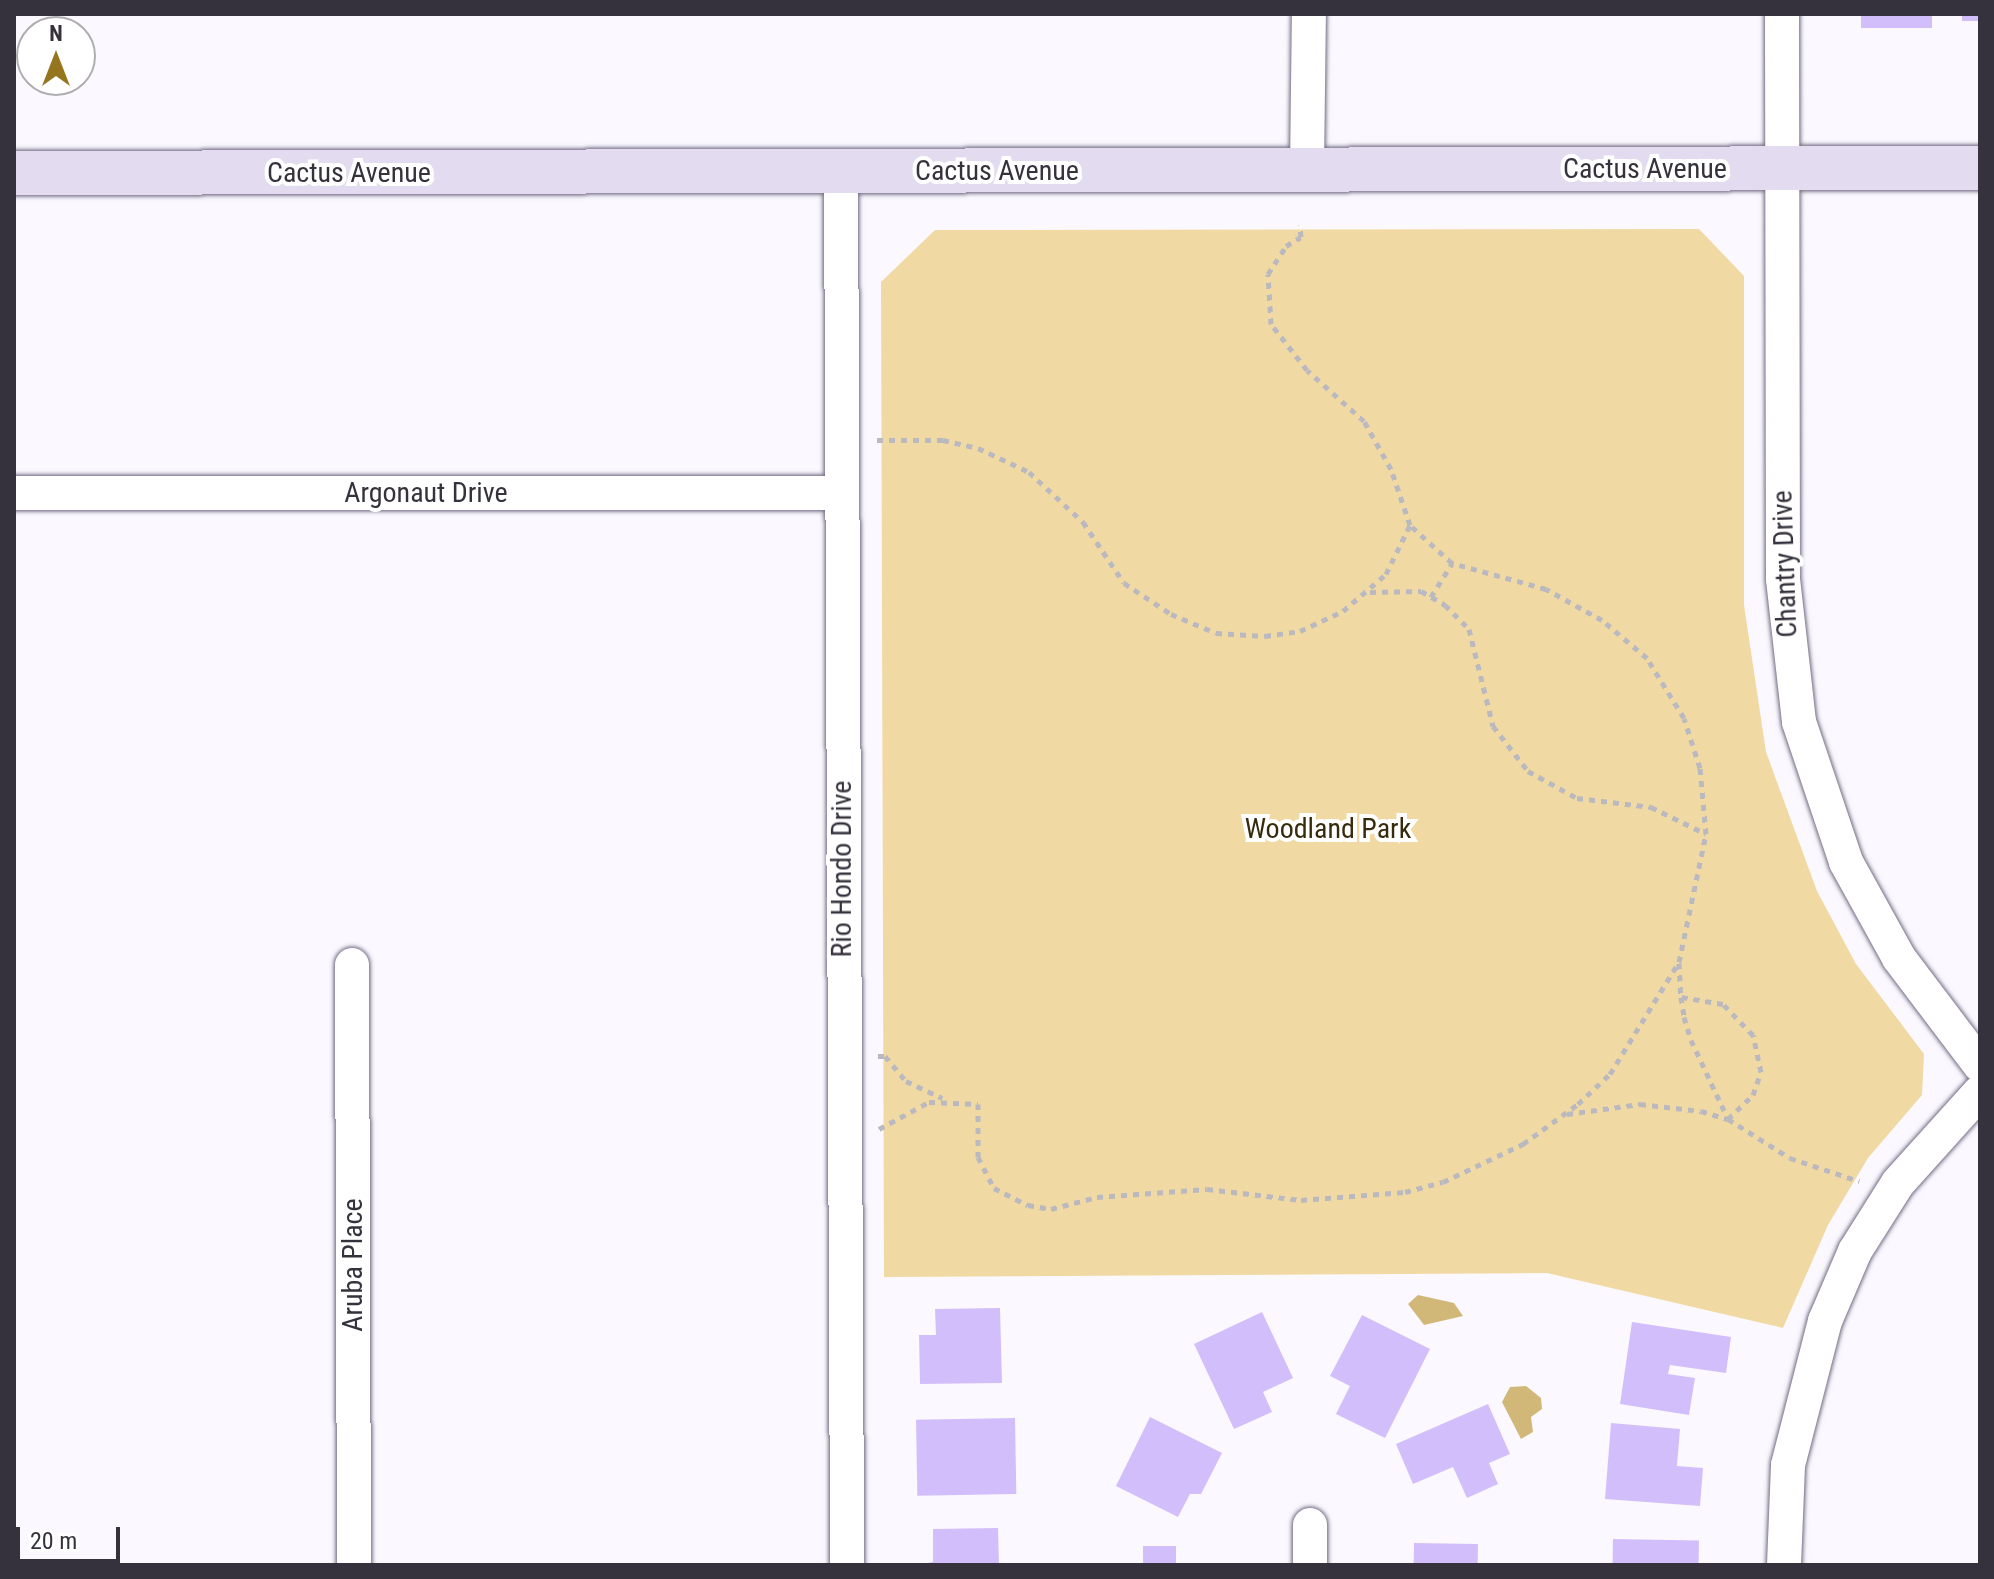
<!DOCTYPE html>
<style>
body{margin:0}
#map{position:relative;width:1994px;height:1579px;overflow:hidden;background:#fbf9ff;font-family:"Roboto Condensed",sans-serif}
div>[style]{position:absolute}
.green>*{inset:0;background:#f0d9a3}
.water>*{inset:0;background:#d2b878}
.building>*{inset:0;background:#d3befc;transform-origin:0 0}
.path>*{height:5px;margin-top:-2.5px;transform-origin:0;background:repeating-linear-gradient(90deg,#bbb9c0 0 6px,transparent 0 12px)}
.roads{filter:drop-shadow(0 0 2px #756c85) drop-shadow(0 0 2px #756c85)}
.minor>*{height:34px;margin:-17px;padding:0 17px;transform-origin:17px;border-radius:17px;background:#fff}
.secondary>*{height:44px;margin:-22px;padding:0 22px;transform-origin:22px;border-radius:22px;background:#e3dbf0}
span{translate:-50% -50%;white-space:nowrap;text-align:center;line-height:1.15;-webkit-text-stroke:8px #fff;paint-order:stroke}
.street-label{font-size:28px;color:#36323d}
.park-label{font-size:28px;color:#362b0d}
.frame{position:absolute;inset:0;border:16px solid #36323d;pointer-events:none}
.north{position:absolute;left:16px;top:16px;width:80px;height:80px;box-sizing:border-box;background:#fff;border:2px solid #afadb1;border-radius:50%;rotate:0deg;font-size:22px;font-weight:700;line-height:32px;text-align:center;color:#36323d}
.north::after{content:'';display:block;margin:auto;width:28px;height:36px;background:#95751d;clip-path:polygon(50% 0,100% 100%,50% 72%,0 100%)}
.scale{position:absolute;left:16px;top:1527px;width:104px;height:36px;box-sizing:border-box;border:4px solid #36323d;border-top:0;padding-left:10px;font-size:24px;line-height:28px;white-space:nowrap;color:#36323d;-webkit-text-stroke:6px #fff;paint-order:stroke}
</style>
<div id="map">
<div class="green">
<i style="clip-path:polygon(1699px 229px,1744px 276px,1744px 605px,1766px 752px,1817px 891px,1856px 964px,1924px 1054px,1922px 1095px,1868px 1158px,1828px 1225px,1783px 1328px,1547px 1273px,884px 1277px,881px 282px,935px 230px)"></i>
</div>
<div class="water">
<i style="clip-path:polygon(1418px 1295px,1454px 1303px,1463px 1316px,1424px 1325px,1408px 1304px)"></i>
<i style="clip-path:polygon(1526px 1386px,1541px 1398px,1542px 1409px,1531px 1417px,1533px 1432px,1521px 1439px,1502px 1402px,1510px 1387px)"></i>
</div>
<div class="building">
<i style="left:1861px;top:14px;width:71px;height:14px"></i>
<i style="left:1962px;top:14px;width:18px;height:7px"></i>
<i style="clip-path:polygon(1000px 1308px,1002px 1383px,920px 1384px,919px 1335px,936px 1335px,935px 1309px)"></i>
<i style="clip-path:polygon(1262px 1312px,1293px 1378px,1263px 1392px,1272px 1412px,1234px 1429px,1194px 1344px)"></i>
<i style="clip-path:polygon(1362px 1315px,1430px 1349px,1385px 1438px,1336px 1414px,1350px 1386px,1330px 1376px)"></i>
<i style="clip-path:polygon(1632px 1322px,1731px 1337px,1726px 1373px,1670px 1365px,1668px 1374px,1695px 1378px,1689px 1415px,1620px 1404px)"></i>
<i style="clip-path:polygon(1488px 1404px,1510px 1454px,1489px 1463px,1498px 1484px,1467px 1498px,1453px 1467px,1413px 1484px,1396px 1444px)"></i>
<i style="clip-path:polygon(1150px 1417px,1222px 1453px,1201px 1494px,1190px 1494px,1178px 1517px,1116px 1486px)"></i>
<i style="left:1015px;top:1418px;width:76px;height:99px;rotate:89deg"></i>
<i style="clip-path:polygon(1611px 1423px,1680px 1429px,1677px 1466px,1703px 1468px,1700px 1506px,1605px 1499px)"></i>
<i style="clip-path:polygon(998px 1528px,999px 1565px,917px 1565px,933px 1562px,933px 1529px)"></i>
<i style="left:1613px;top:1539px;width:86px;height:26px;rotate:1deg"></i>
<i style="left:1414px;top:1543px;width:64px;height:22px;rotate:1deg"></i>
<i style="left:1143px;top:1546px;width:33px;height:19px"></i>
</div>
<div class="path">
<i style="left:877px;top:440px;width:66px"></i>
<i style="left:943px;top:440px;width:36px;rotate:13deg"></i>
<i style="left:978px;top:448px;width:56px;rotate:25.2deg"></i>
<i style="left:1029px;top:472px;width:74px;rotate:42.8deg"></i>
<i style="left:1083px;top:522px;width:73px;rotate:56.1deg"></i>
<i style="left:1124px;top:583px;width:56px;rotate:33.4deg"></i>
<i style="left:1171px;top:614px;width:49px;rotate:22.9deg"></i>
<i style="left:1216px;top:633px;width:49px;rotate:3.5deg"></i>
<i style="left:1265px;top:636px;width:35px;rotate:-8deg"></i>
<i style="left:1300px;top:631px;width:47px;rotate:-24.9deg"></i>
<i style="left:1343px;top:611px;width:57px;rotate:-40.7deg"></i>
<i style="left:1386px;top:574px;width:55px;rotate:-63.9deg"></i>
<i style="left:1370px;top:592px;width:51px;rotate:-1.1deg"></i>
<i style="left:1421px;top:591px;width:28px;rotate:30deg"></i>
<i style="left:1445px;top:605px;width:34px;rotate:45deg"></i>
<i style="left:1469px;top:629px;width:100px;rotate:76.1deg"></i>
<i style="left:1493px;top:726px;width:57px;rotate:52.1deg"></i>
<i style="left:1528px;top:771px;width:56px;rotate:28.9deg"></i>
<i style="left:1577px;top:798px;width:75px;rotate:6.9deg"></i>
<i style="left:1651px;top:807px;width:61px;rotate:26.1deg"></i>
<i style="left:1431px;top:597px;width:40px;rotate:-58deg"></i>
<i style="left:1679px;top:963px;width:34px;rotate:87deg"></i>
<i style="left:1681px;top:997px;width:20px;rotate:81deg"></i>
<i style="left:1684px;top:1017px;width:24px;rotate:73deg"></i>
<i style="left:1691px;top:1040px;width:87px;rotate:64.9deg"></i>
<i style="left:1728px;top:1119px;width:35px;rotate:-44deg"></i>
<i style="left:1753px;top:1095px;width:24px;rotate:-71deg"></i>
<i style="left:1761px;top:1072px;width:38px;rotate:-102deg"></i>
<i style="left:1753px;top:1035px;width:43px;rotate:-134.1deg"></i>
<i style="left:1723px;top:1004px;width:43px;rotate:-170.5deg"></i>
<i style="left:878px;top:1056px;width:7px"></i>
<i style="left:885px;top:1056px;width:33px;rotate:50deg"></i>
<i style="left:906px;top:1081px;width:40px;rotate:25deg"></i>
<i style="left:1567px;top:1114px;width:74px;rotate:-7.8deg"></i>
<i style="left:1640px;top:1104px;width:61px;rotate:6.5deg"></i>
<i style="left:1701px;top:1111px;width:28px;rotate:17deg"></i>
<i style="left:1728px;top:1119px;width:73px;rotate:32.2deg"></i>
<i style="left:1790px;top:1158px;width:73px;rotate:18.4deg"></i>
<i style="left:879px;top:1129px;width:57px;rotate:-28.4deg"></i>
<i style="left:929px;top:1102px;width:49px;rotate:2.3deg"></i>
<i style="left:978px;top:1104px;width:53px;rotate:90deg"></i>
<i style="left:978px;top:1157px;width:35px;rotate:63deg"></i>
<i style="left:994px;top:1188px;width:38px;rotate:27deg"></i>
<i style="left:1028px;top:1205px;width:23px;rotate:10deg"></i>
<i style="left:1051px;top:1209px;width:48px;rotate:-14.6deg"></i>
<i style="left:1097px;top:1197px;width:110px;rotate:-4.2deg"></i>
<i style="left:1207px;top:1189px;width:95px;rotate:6.7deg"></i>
<i style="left:1301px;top:1200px;width:104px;rotate:-4.4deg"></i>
<i style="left:1405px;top:1192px;width:39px;rotate:-15deg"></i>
<i style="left:1443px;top:1182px;width:89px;rotate:-25.4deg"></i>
<i style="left:1523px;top:1144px;width:68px;rotate:-36deg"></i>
<i style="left:1578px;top:1104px;width:44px;rotate:-43.2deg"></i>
<i style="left:1610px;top:1074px;width:132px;rotate:-58.4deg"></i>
<i style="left:1679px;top:962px;width:131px;rotate:-78.1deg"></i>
<i style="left:1706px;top:834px;width:66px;rotate:-95.2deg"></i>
<i style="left:1700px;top:768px;width:52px;rotate:-107.7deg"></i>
<i style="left:1684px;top:718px;width:70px;rotate:-121.7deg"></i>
<i style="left:1647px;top:658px;width:59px;rotate:-139.8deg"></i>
<i style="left:1602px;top:620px;width:64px;rotate:-151deg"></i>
<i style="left:1546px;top:589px;width:98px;rotate:-164.5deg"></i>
<i style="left:1452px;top:563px;width:57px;rotate:-137.9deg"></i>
<i style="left:1410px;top:525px;width:59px;rotate:-108.7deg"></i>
<i style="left:1391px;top:469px;width:55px;rotate:-119.4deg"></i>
<i style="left:1364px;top:421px;width:76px;rotate:-138.2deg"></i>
<i style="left:1307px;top:370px;width:58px;rotate:-128deg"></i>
<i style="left:1271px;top:324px;width:50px;rotate:-93.4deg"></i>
<i style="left:1268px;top:274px;width:33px;rotate:-57deg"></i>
<i style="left:1286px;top:246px;width:17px;rotate:-31deg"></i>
<i style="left:1301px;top:237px;width:12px;rotate:-95deg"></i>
</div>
<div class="roads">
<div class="minor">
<i style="left:1782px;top:14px;width:565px;rotate:89.9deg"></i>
<i style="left:1783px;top:579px;width:144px;rotate:83.6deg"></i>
<i style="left:1799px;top:722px;width:148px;rotate:71.4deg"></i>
<i style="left:1846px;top:862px;width:110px;rotate:61.1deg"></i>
<i style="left:1899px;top:958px;width:134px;rotate:52.9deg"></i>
<i style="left:1307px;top:169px;width:155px;rotate:-89.3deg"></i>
<i style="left:841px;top:172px;width:1393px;rotate:89.75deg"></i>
<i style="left:14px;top:493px;width:825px"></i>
<i style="left:352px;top:965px;width:600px;rotate:89.81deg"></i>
<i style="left:1310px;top:1525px;width:40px;rotate:90deg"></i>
<i style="left:1784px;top:1565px;width:100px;rotate:-87.7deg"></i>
<i style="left:1788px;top:1465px;width:149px;rotate:-75.6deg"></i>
<i style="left:1825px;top:1321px;width:76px;rotate:-66.8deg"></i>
<i style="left:1855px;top:1251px;width:80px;rotate:-57.7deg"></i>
<i style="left:1898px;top:1183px;width:122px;rotate:-48deg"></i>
</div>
<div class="secondary">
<i style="left:14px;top:173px;width:1966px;rotate:-0.15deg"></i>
</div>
</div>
<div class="street-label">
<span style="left:1645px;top:169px">Cactus Avenue</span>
<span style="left:997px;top:171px">Cactus Avenue</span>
<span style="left:349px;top:173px">Cactus Avenue</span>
<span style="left:426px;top:493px">Argonaut Drive</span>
<span style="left:1785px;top:564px;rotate:-92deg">Chantry Drive</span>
<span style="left:842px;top:869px;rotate:-90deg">Rio Hondo Drive</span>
<span style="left:353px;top:1265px;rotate:-90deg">Aruba Place</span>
</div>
<div class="park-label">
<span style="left:1328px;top:829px">Woodland Park</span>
</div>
<div class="frame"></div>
<div class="north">N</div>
<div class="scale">20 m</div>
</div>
